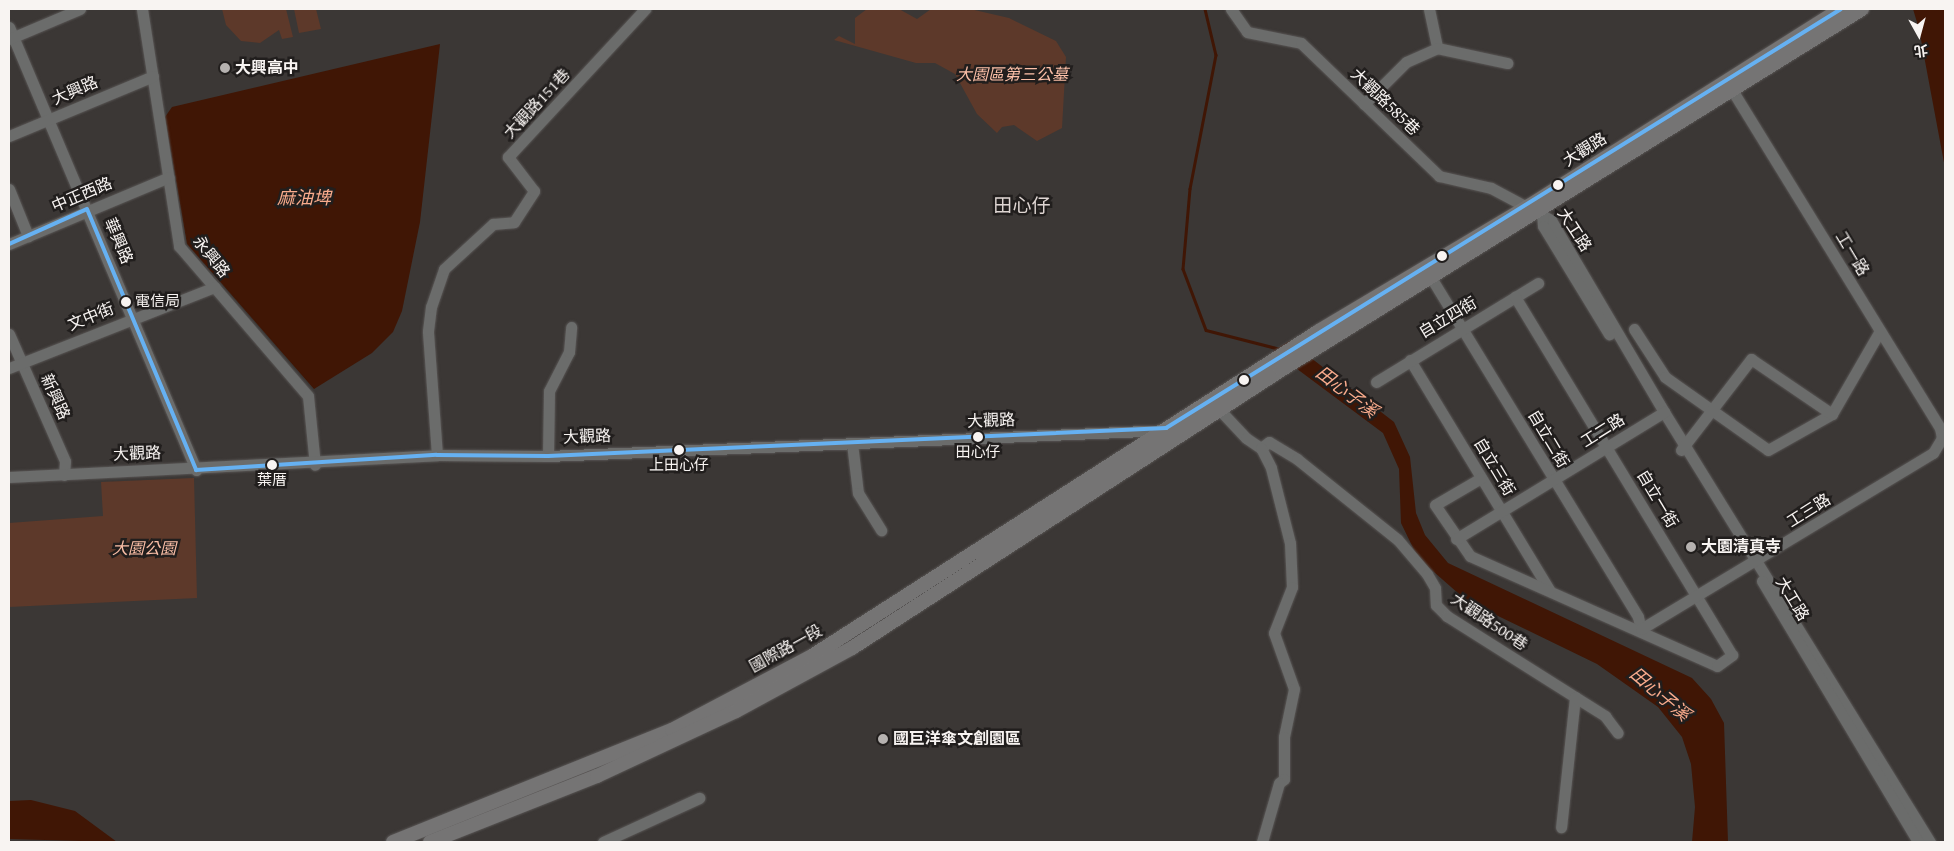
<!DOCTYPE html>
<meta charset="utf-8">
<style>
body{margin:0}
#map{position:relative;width:1954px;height:851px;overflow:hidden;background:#3b3735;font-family:Spectral,"Noto Sans TC",serif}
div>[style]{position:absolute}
.green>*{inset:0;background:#5d392a}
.water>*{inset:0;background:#401605}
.stream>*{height:2.5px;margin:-1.25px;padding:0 1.25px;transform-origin:1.25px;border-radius:1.25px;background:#401605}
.roads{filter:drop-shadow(0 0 1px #585554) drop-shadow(0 0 1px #585554)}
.minor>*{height:11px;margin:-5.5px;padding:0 5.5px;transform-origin:5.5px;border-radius:5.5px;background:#6b6c6b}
.major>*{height:14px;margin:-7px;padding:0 7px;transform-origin:7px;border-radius:7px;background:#757474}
.bus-1>*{height:4px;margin:-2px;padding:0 2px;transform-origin:2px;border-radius:2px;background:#66b1f2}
.dots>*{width:14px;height:14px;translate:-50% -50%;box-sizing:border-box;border:2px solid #211e1d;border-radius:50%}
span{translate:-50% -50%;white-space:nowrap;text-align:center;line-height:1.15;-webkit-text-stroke:5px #211e1d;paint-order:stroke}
.bus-label{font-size:15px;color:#f8f4f2}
.left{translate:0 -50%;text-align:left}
.poi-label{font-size:16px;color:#f8f4f2;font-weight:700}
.park-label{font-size:16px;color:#fbbfa7;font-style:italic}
.street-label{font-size:16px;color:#f8f4f2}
.water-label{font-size:18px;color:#f9ab8c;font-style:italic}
.quarter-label{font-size:19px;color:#ded5d2}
.frame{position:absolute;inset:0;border:10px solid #f8f4f2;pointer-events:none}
.north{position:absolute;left:1894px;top:10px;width:50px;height:50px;-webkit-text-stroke:4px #211e1d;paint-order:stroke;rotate:173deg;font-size:14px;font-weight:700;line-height:20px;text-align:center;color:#f8f4f2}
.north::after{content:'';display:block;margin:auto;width:18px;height:22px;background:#f8f4f2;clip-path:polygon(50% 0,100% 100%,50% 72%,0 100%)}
</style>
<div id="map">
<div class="green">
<i style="clip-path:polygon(222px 9px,286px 9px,293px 37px,282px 39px,279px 30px,260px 43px,241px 41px,226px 25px)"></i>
<i style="clip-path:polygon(294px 9px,316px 9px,321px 29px,299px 33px)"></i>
<i style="clip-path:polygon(867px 9px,899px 9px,917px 19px,931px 9px,970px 9px,1009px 18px,1056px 41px,1066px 57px,1062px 128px,1037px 141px,1014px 125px,1002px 127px,997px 133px,977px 114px,955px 74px,935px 63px,916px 63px,834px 40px,839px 36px,855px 44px,855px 18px)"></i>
<i style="clip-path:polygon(194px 478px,197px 598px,9px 607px,9px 523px,103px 516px,101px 482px)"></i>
</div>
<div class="water">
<i style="clip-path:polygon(1913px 9px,1945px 9px,1945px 168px,1919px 29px)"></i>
<i style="clip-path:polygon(440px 44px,420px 222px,402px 311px,393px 332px,372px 353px,314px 389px,187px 244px,165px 117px,172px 107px)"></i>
<i style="clip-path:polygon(1289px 341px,1394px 422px,1410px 457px,1416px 513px,1425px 535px,1448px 563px,1692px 678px,1711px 699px,1724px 723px,1728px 842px,1692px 842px,1695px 807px,1691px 764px,1682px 737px,1658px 707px,1597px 664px,1467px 601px,1418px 558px,1401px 523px,1399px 469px,1383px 433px,1273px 351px)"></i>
<i style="clip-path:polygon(31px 800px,75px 811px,117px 842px,9px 839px,9px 801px)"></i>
</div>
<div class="stream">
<i style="left:1205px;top:9px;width:47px;rotate:76.6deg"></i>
<i style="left:1216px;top:55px;width:136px;rotate:101deg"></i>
<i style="left:1190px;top:189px;width:80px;rotate:95deg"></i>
<i style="left:1183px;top:269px;width:65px;rotate:69.3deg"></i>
<i style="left:1206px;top:330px;width:76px;rotate:14.4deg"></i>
</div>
<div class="roads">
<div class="minor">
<i style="left:142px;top:9px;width:240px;rotate:81.1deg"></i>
<i style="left:179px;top:246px;width:198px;rotate:49.3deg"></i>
<i style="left:308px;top:396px;width:69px;rotate:84.2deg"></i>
<i style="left:1231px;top:9px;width:28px;rotate:55deg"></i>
<i style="left:1247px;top:32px;width:55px;rotate:11.5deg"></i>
<i style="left:1301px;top:43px;width:192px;rotate:43.9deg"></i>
<i style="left:1439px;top:176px;width:53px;rotate:13deg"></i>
<i style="left:1491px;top:188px;width:68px;rotate:28.1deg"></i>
<i style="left:1551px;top:220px;width:223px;rotate:59.5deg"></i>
<i style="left:1664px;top:412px;width:506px;rotate:58.26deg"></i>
<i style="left:1429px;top:9px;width:40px;rotate:78deg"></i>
<i style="left:9px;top:27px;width:481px;rotate:67.1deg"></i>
<i style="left:9px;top:39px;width:77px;rotate:-22.9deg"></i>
<i style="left:1437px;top:48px;width:72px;rotate:12.1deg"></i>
<i style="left:1364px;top:104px;width:59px;rotate:-45deg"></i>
<i style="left:1406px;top:62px;width:34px;rotate:-24deg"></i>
<i style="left:9px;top:136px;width:156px;rotate:-22.6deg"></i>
<i style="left:9px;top:189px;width:51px;rotate:68deg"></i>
<i style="left:1542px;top:212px;width:14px;rotate:86deg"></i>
<i style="left:1543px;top:226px;width:127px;rotate:58.6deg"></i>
<i style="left:9px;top:244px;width:173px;rotate:-22.7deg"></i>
<i style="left:1427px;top:271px;width:405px;rotate:58.6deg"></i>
<i style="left:1638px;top:617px;width:12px;rotate:76deg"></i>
<i style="left:1634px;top:329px;width:57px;rotate:57.1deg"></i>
<i style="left:1665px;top:377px;width:126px;rotate:35.3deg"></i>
<i style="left:1768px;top:450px;width:73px;rotate:-29.4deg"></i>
<i style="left:1832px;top:414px;width:96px;rotate:-60deg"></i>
<i style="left:9px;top:334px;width:139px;rotate:66.2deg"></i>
<i style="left:65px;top:461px;width:14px;rotate:94deg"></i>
<i style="left:1410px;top:360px;width:270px;rotate:58.8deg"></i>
<i style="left:9px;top:368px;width:221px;rotate:-21.5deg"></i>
<i style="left:1376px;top:382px;width:190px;rotate:-31.4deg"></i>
<i style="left:1215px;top:405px;width:45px;rotate:46.8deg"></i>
<i style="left:1246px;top:438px;width:18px;rotate:34deg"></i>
<i style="left:1261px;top:448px;width:10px;rotate:-37deg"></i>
<i style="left:1269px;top:442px;width:33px;rotate:31deg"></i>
<i style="left:1297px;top:459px;width:129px;rotate:38.7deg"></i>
<i style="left:1398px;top:540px;width:45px;rotate:49.5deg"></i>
<i style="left:1427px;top:574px;width:16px;rotate:60deg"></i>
<i style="left:1435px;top:588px;width:17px;rotate:87deg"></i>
<i style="left:1436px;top:605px;width:16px;rotate:45deg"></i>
<i style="left:1447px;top:616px;width:151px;rotate:32.3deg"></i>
<i style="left:1575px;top:697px;width:131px;rotate:96.1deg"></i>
<i style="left:852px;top:443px;width:50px;rotate:83.2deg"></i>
<i style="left:858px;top:493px;width:44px;rotate:58.1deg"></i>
<i style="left:1261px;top:448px;width:22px;rotate:63deg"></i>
<i style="left:1271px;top:468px;width:77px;rotate:75.8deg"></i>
<i style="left:1290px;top:543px;width:44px;rotate:87.4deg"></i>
<i style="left:1292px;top:587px;width:49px;rotate:111.4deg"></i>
<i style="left:1274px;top:633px;width:59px;rotate:70.3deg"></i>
<i style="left:1294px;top:689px;width:49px;rotate:101.8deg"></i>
<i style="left:1284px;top:737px;width:42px;rotate:90deg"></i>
<i style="left:1284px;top:779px;width:6px;rotate:141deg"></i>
<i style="left:1279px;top:783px;width:61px;rotate:106.1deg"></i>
<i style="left:1681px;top:450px;width:115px;rotate:-52.4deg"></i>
<i style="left:1751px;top:359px;width:98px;rotate:34.2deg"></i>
<i style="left:437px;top:455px;width:124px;rotate:-94.2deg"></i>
<i style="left:428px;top:331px;width:24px;rotate:-83deg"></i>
<i style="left:431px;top:307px;width:40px;rotate:-71.1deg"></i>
<i style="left:444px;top:269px;width:67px;rotate:-42.6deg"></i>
<i style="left:493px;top:224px;width:21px;rotate:-5deg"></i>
<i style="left:514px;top:222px;width:37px;rotate:-57deg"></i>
<i style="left:534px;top:191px;width:43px;rotate:-127.4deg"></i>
<i style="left:508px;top:157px;width:202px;rotate:-47.2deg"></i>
<i style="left:548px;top:456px;width:65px;rotate:-89.1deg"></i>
<i style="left:549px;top:391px;width:44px;rotate:-62.9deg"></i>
<i style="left:569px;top:352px;width:25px;rotate:-85deg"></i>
<i style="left:9px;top:477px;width:429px;rotate:-2.9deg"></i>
<i style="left:437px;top:455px;width:111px;rotate:0.5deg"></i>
<i style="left:548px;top:456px;width:621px;rotate:-2.4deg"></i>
<i style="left:1481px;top:478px;width:53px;rotate:149.6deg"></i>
<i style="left:1435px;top:505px;width:62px;rotate:55.5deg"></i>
<i style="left:1470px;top:556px;width:270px;rotate:24deg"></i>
<i style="left:1717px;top:666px;width:19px;rotate:-36deg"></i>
<i style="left:1732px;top:655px;width:419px;rotate:-121.2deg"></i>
<i style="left:1456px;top:539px;width:244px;rotate:-31.4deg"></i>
<i style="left:1762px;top:581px;width:304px;rotate:59.1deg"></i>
<i style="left:1641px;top:629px;width:341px;rotate:-31.1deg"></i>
<i style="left:1933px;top:453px;width:17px;rotate:-59deg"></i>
<i style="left:1942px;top:438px;width:10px;rotate:-101deg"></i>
<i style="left:1940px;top:428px;width:405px;rotate:-121.6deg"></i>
<i style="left:1575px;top:697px;width:36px;rotate:32deg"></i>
<i style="left:1605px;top:716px;width:21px;rotate:53deg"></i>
<i style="left:603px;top:842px;width:106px;rotate:-24.6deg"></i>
</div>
<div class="major">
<i style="left:393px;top:842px;width:301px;rotate:-21.9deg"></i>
<i style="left:672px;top:730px;width:158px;rotate:-27.9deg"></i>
<i style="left:812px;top:656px;width:602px;rotate:-32.66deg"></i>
<i style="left:1319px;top:331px;width:244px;rotate:-30.8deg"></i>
<i style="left:1529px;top:206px;width:369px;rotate:-32.3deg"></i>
<i style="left:430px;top:842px;width:180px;rotate:-21.6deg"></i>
<i style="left:597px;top:776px;width:153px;rotate:-25.1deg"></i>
<i style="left:736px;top:711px;width:132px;rotate:-28.5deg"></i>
<i style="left:852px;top:648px;width:511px;rotate:-32.94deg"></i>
<i style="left:1281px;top:370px;width:684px;rotate:-31.85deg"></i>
</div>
</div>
<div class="bus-1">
<i style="left:9px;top:244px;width:85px;rotate:-24.2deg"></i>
<i style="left:87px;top:209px;width:283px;rotate:67.3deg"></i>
<i style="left:196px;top:470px;width:241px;rotate:-3.6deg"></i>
<i style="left:437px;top:455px;width:111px;rotate:0.5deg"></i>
<i style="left:548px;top:456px;width:619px;rotate:-2.59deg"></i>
<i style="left:1166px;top:428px;width:794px;rotate:-31.83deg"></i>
</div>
<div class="dots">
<i style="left:225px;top:68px;background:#b6b2b0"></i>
<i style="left:1558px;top:185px;background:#f8f4f2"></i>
<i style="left:1442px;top:256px;background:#f8f4f2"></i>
<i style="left:126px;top:302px;background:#f8f4f2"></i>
<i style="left:1244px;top:380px;background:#f8f4f2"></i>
<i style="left:978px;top:437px;background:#f8f4f2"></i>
<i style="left:679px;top:450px;background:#f8f4f2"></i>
<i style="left:272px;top:465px;background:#f8f4f2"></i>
<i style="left:1691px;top:547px;background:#b6b2b0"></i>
<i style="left:883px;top:739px;background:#b6b2b0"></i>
</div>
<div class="bus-label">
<span class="left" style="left:135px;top:302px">電信局</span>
<span style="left:978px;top:453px">田心仔</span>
<span style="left:679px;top:466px">上田心仔</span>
<span style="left:272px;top:481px">葉厝</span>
</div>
<div class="poi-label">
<span class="left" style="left:235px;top:68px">大興高中</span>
<span class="left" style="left:1701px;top:547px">大園清真寺</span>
<span class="left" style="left:893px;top:739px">國巨洋傘文創園區</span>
</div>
<div class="park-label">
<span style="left:1012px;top:75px">大園區第三公墓</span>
<span style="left:144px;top:549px">大園公園</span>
</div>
<div class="street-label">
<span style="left:75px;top:91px;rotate:-23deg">大興路</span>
<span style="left:1385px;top:102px;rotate:44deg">大觀路585巷</span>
<span style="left:537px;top:104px;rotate:-47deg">大觀路151巷</span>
<span style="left:1585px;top:150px;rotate:-32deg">大觀路</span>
<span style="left:82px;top:195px;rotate:-23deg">中正西路</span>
<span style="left:1574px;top:230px;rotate:57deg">大工路</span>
<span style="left:118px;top:241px;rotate:67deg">華興路</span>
<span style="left:1852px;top:254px;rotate:59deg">工一路</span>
<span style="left:211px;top:257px;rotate:51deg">永興路</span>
<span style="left:91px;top:317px;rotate:-22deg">文中街</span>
<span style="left:1448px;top:318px;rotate:-31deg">自立四街</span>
<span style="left:55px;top:397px;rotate:66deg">新興路</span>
<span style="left:991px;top:421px;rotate:-2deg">大觀路</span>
<span style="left:1603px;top:431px;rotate:-32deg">工二路</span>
<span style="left:587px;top:437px;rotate:-2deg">大觀路</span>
<span style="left:1548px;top:439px;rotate:59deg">自立二街</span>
<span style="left:137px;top:454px;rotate:-2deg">大觀路</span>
<span style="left:1494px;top:467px;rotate:59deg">自立三街</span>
<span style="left:1657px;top:499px;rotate:59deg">自立一街</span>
<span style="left:1809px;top:511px;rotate:-32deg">工三路</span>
<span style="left:1792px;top:599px;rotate:59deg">大工路</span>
<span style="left:1489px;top:622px;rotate:34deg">大觀路500巷</span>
<span style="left:786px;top:649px;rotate:-29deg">國際路一段</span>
</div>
<div class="water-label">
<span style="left:304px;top:199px">麻油埤</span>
<span style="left:1346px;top:393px;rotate:37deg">田心子溪</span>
<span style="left:1659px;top:695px;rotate:40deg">田心子溪</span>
</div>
<div class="quarter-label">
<span style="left:1022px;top:207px">田心仔</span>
</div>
<div class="frame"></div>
<div class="north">北</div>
</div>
